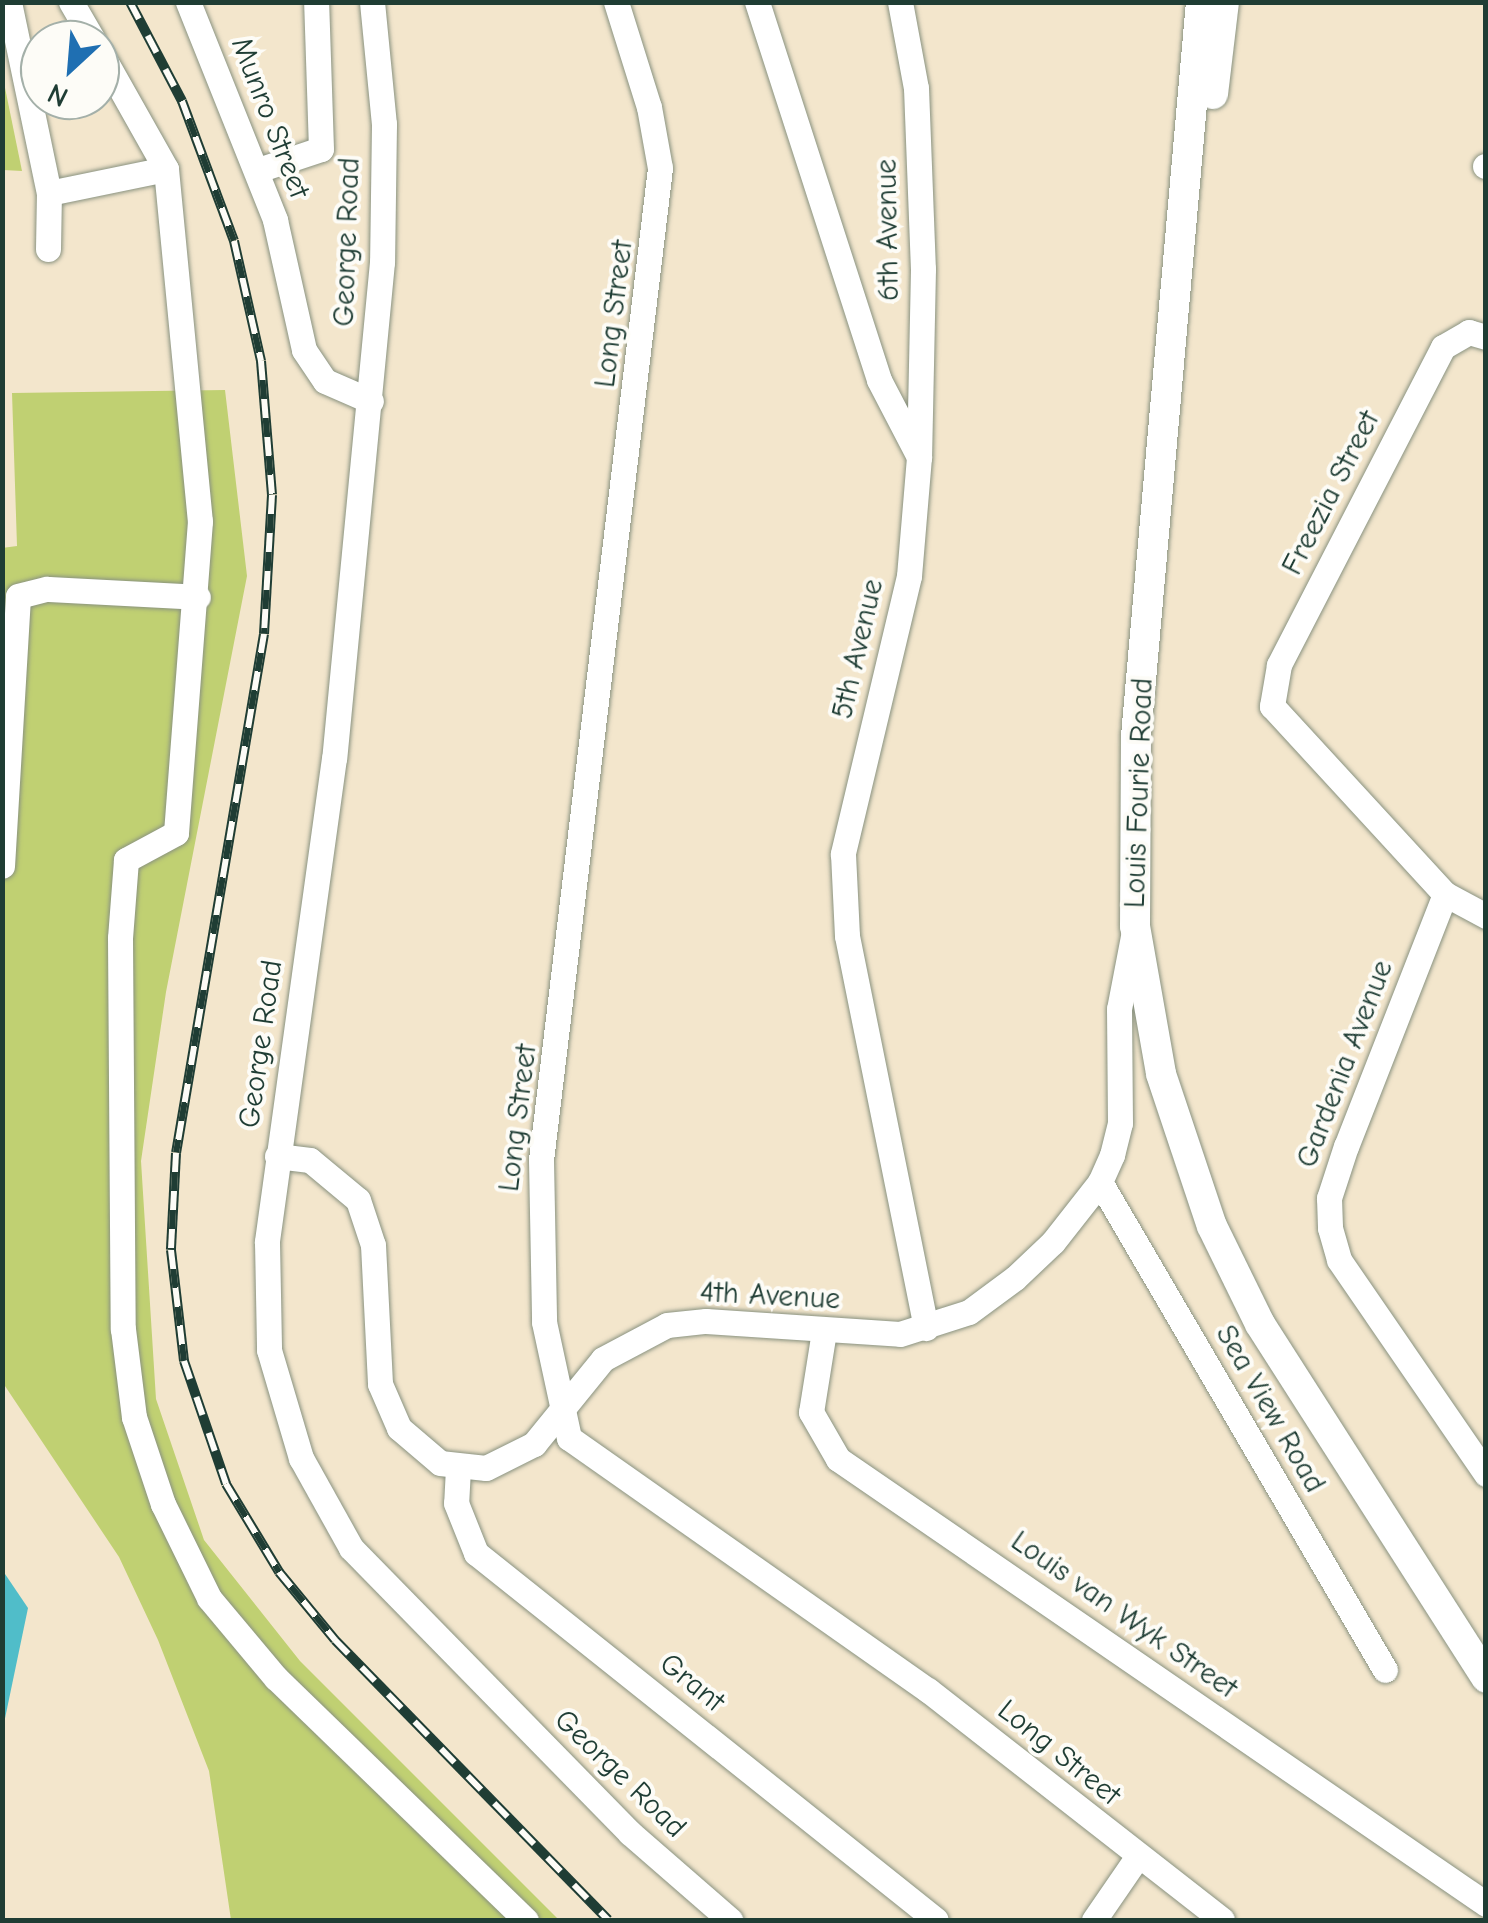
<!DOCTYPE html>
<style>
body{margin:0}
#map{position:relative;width:1488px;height:1923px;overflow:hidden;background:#f3e6cc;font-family:"Comic Neue",sans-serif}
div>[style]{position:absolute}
.green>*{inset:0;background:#c0d072}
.water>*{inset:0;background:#50bdc9}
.roads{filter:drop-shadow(0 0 2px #899280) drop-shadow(0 0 2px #899280)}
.minor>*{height:25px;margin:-12.5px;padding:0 12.5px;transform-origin:12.5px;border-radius:12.5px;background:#fff}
.major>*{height:30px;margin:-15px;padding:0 15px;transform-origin:15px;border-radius:15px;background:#fff}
.rail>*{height:10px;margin-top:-5px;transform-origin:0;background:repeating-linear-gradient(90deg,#fdfcf7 0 19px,#1f3d34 0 38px);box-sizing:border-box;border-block:2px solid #1f3d34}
span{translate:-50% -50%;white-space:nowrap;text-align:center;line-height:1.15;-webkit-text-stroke:8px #fdfcf7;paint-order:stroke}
.street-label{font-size:30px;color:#1f3d34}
.frame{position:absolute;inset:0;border:5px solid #1f3d34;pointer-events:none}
.north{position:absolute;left:20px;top:20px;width:100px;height:100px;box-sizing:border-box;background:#fdfcf7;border:2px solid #a4b0a9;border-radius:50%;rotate:206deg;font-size:28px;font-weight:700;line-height:40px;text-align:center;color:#1f3d34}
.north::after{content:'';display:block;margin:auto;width:35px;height:45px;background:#1f6fb2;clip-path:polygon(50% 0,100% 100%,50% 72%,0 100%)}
</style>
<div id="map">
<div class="green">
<i style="clip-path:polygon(2px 78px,3px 78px,22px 171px,3px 170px)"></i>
<i style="clip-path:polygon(225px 390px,247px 576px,166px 992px,141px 1161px,156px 1399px,204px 1540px,300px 1661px,559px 1920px,231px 1920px,209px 1771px,158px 1640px,119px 1557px,3px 1383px,2px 548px,17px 546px,12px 393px)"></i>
</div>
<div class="water">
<i style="clip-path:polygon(3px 1571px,28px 1608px,3px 1728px,2px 1728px)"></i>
</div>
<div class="roads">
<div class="minor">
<i style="left:9px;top:2px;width:195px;rotate:78.2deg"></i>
<i style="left:49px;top:193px;width:119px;rotate:-11.6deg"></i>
<i style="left:166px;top:169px;width:134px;rotate:-119.4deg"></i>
<i style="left:71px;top:2px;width:44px;rotate:59.9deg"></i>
<i style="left:188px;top:2px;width:235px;rotate:68.2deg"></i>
<i style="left:275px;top:220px;width:133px;rotate:77.4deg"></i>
<i style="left:304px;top:350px;width:37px;rotate:56deg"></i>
<i style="left:325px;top:381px;width:50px;rotate:23.5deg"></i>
<i style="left:372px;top:2px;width:123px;rotate:84.4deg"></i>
<i style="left:384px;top:124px;width:138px;rotate:90.8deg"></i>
<i style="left:382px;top:262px;width:498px;rotate:95.5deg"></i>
<i style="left:334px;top:758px;width:489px;rotate:97.9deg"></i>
<i style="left:267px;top:1242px;width:108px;rotate:88.9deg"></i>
<i style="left:269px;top:1350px;width:113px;rotate:73.5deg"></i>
<i style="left:301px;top:1458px;width:103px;rotate:60.9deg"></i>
<i style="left:351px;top:1548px;width:399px;rotate:45.6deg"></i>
<i style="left:630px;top:1833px;width:133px;rotate:41deg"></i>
<i style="left:616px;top:2px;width:110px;rotate:72.6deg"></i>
<i style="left:649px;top:107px;width:62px;rotate:79.8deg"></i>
<i style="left:660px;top:168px;width:999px;rotate:96.84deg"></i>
<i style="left:541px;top:1160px;width:162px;rotate:88.9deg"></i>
<i style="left:544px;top:1322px;width:119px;rotate:77.8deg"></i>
<i style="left:569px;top:1438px;width:439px;rotate:35.1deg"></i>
<i style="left:928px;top:1690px;width:373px;rotate:38deg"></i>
<i style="left:757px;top:2px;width:397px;rotate:72.1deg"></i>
<i style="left:879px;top:380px;width:87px;rotate:62.5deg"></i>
<i style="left:900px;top:2px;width:87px;rotate:79.5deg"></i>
<i style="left:916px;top:88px;width:181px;rotate:87.8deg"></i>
<i style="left:923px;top:269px;width:188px;rotate:91.2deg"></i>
<i style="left:919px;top:457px;width:119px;rotate:94.8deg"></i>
<i style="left:909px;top:576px;width:286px;rotate:103.4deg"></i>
<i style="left:843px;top:854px;width:82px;rotate:87.2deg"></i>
<i style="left:847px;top:936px;width:400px;rotate:78.6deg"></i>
<i style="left:1485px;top:166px;width:1px"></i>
<i style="left:166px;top:169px;width:354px;rotate:84.5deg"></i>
<i style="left:200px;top:521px;width:313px;rotate:94.4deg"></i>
<i style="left:176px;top:833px;width:57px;rotate:151.6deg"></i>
<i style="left:126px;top:860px;width:78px;rotate:94.4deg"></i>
<i style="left:120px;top:938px;width:391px;rotate:89.6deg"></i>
<i style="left:123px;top:1329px;width:89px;rotate:82.9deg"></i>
<i style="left:134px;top:1417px;width:92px;rotate:71.6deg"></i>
<i style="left:163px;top:1504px;width:105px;rotate:63.9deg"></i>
<i style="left:209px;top:1598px;width:104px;rotate:50.1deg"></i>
<i style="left:276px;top:1678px;width:348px;rotate:44.1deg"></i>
<i style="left:258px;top:170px;width:66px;rotate:-18.4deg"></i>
<i style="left:321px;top:149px;width:147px;rotate:-91.9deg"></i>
<i style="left:48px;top:249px;width:56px;rotate:-89deg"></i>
<i style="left:1486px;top:337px;width:18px;rotate:-164deg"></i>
<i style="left:1469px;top:332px;width:30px;rotate:150deg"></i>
<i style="left:1443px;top:347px;width:358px;rotate:117.3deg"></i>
<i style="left:1279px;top:665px;width:42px;rotate:99.7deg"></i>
<i style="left:1272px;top:706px;width:255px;rotate:47.4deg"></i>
<i style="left:1445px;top:894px;width:47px;rotate:28.2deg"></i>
<i style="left:2px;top:866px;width:270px;rotate:-86.6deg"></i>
<i style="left:18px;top:596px;width:30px;rotate:-14deg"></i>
<i style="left:47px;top:589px;width:151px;rotate:3deg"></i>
<i style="left:1445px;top:894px;width:271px;rotate:111.4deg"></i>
<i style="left:1346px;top:1146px;width:55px;rotate:108.1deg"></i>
<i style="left:1329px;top:1198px;width:30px;rotate:88deg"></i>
<i style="left:1330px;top:1228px;width:33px;rotate:74deg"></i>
<i style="left:1339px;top:1260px;width:260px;rotate:55.5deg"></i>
<i style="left:277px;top:1156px;width:33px;rotate:7deg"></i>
<i style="left:310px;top:1160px;width:62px;rotate:39.8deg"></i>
<i style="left:358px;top:1200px;width:47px;rotate:71.6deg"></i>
<i style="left:373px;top:1245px;width:139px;rotate:87.1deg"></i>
<i style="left:380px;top:1384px;width:48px;rotate:66.6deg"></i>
<i style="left:399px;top:1428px;width:54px;rotate:40.5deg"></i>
<i style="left:440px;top:1463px;width:46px;rotate:6.2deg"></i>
<i style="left:486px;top:1468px;width:54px;rotate:-26.6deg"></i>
<i style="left:534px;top:1444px;width:109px;rotate:-50.9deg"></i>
<i style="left:603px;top:1359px;width:72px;rotate:-28deg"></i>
<i style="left:667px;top:1325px;width:39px;rotate:-6deg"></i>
<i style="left:706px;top:1321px;width:194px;rotate:3.8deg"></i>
<i style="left:900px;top:1334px;width:72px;rotate:-17.7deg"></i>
<i style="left:969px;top:1312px;width:57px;rotate:-36.5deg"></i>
<i style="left:1015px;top:1278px;width:52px;rotate:-43.5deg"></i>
<i style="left:1053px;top:1242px;width:76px;rotate:-51.9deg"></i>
<i style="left:1100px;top:1182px;width:30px;rotate:-66deg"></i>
<i style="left:1112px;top:1155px;width:33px;rotate:-76deg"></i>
<i style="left:1120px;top:1123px;width:114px;rotate:-90.5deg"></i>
<i style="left:1119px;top:1009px;width:74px;rotate:-79.1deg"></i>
<i style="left:1100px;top:1182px;width:565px;rotate:59.71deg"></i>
<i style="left:824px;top:1331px;width:82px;rotate:99.1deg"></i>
<i style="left:811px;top:1412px;width:54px;rotate:60.1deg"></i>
<i style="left:838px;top:1459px;width:786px;rotate:34.48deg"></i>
<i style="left:458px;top:1468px;width:35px;rotate:93deg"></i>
<i style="left:456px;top:1503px;width:54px;rotate:68.2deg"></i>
<i style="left:476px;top:1553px;width:588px;rotate:38.58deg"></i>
<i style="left:1094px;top:1920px;width:74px;rotate:-55.5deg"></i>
</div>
<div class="major">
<i style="left:1201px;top:2px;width:737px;rotate:95.06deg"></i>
<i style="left:1136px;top:736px;width:190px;rotate:90.3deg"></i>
<i style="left:1135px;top:926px;width:150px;rotate:80deg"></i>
<i style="left:1161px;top:1074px;width:160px;rotate:71.5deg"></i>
<i style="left:1212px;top:1226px;width:109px;rotate:63.9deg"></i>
<i style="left:1260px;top:1324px;width:420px;rotate:57.4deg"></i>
<i style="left:1213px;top:94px;width:93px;rotate:-83.2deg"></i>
</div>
</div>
<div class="rail">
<i style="left:130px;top:2px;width:112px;rotate:62.3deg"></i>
<i style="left:182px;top:101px;width:149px;rotate:69.6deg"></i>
<i style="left:234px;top:241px;width:123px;rotate:77.3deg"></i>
<i style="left:261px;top:361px;width:134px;rotate:85.3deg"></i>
<i style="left:272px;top:495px;width:139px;rotate:93.3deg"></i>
<i style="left:264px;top:634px;width:526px;rotate:99.62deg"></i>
<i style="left:176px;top:1153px;width:97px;rotate:93deg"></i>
<i style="left:171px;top:1250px;width:112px;rotate:83.3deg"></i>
<i style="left:184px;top:1361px;width:130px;rotate:71.1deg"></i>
<i style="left:226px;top:1484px;width:103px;rotate:58.9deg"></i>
<i style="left:279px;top:1572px;width:88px;rotate:50.5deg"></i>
<i style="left:335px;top:1640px;width:391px;rotate:45.7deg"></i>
</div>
<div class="street-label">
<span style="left:270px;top:118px;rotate:69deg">Munro Street</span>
<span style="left:888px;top:230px;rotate:-91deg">6th Avenue</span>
<span style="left:347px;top:242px;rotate:-88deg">George Road</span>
<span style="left:614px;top:314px;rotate:-83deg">Long Street</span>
<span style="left:1331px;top:493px;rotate:-63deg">Freezia Street</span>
<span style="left:858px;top:649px;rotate:-77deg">5th Avenue</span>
<span style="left:1139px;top:793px;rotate:-88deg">Louis Fourie Road</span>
<span style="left:261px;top:1044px;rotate:-82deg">George Road</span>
<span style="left:1345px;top:1064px;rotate:-69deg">Gardenia Avenue</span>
<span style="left:518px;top:1118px;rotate:-83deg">Long Street</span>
<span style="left:770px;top:1296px;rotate:3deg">4th Avenue</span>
<span style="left:1270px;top:1409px;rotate:60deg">Sea View Road</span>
<span style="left:1124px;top:1615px;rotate:35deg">Louis van Wyk Street</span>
<span style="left:692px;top:1683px;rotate:39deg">Grant</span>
<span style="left:1059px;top:1753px;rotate:39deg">Long Street</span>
<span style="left:620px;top:1774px;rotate:44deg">George Road</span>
</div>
<div class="frame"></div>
<div class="north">N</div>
</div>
